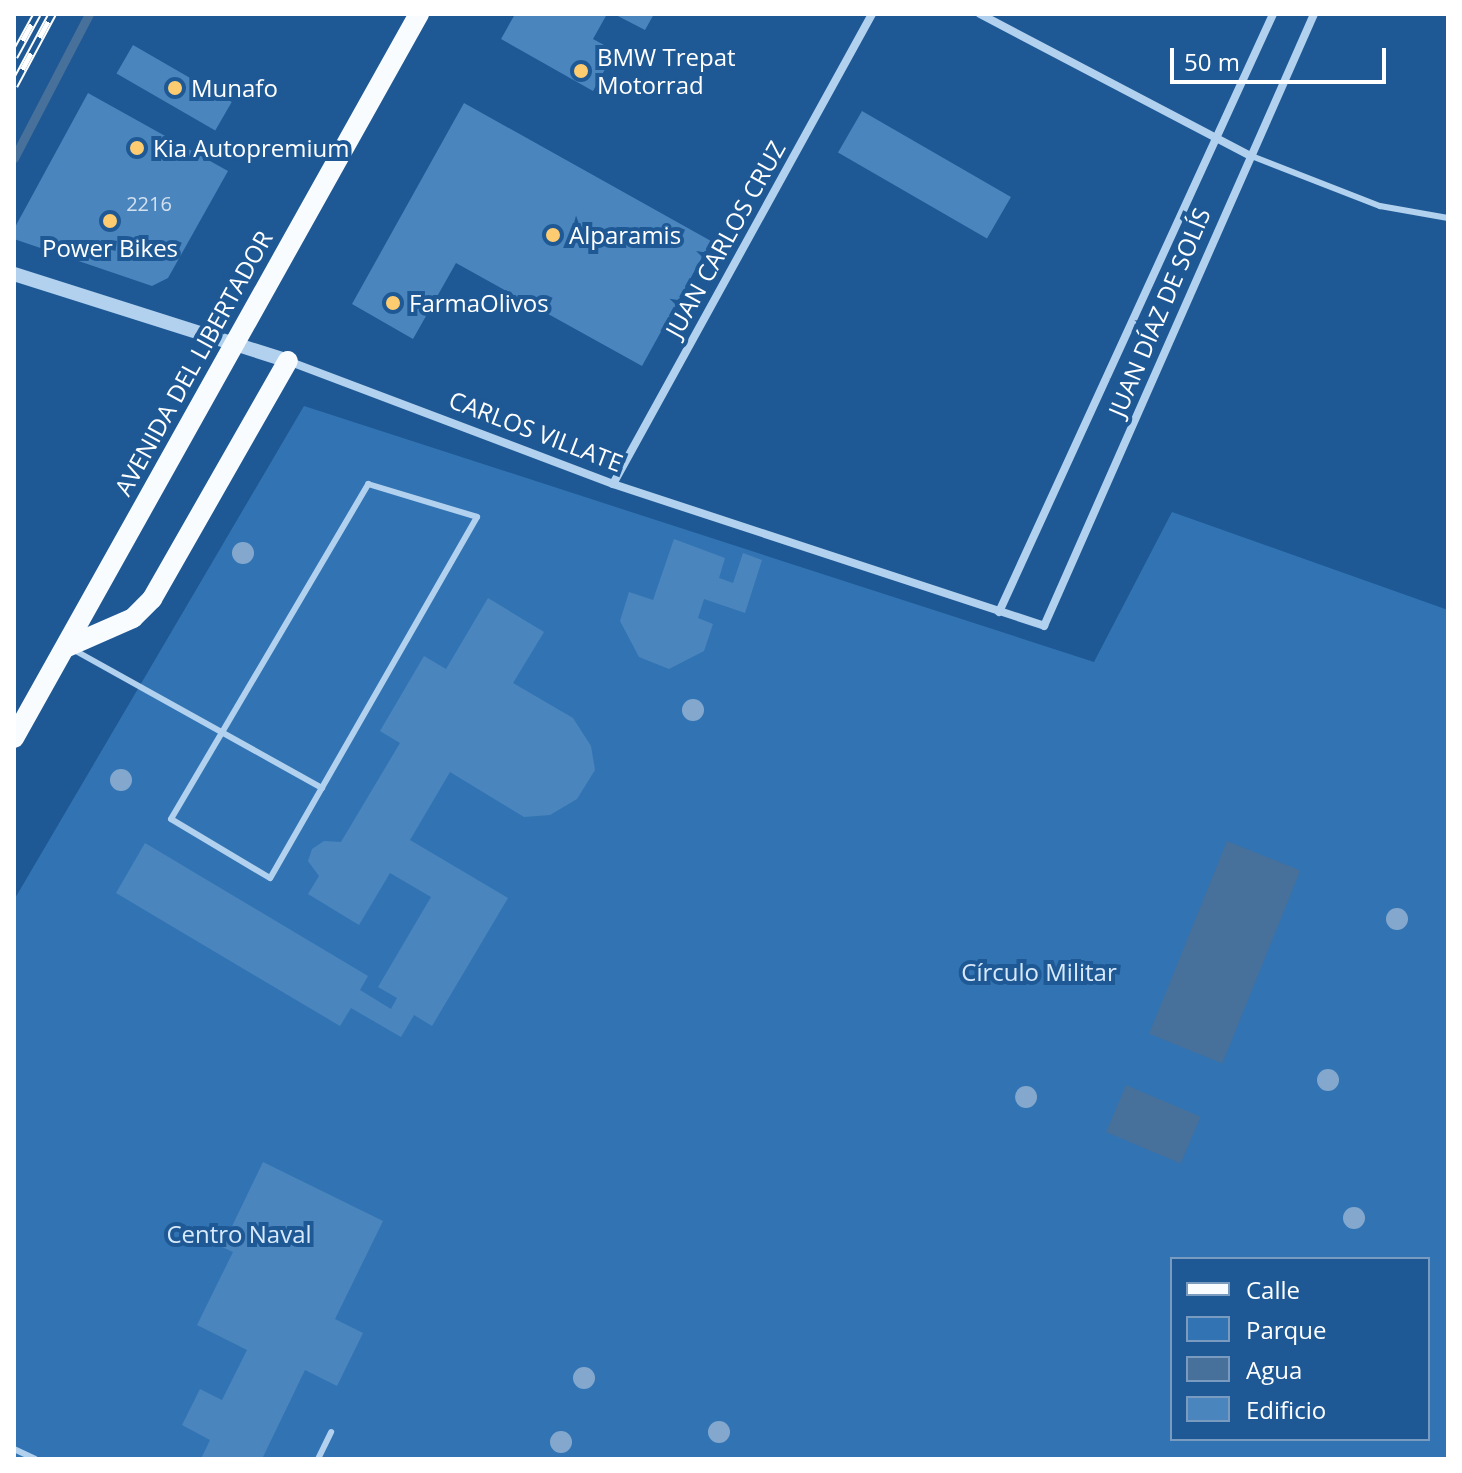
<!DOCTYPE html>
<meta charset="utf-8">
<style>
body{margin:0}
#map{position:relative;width:1462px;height:1473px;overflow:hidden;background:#1e5995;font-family:"Open Sans",sans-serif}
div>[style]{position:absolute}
.green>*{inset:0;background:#3274b3}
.water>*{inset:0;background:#47709b;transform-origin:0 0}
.stream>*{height:9px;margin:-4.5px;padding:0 4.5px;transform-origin:4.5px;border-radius:4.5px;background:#47709b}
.building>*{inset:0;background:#4a85be;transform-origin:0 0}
.service>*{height:6px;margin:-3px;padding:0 3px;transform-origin:3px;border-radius:3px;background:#b1d1ef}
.minor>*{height:8px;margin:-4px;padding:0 4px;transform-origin:4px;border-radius:4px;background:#b1d1ef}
.tertiary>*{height:14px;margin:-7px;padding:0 7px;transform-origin:7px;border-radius:7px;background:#b1d1ef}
.primary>*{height:20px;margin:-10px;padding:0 10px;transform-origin:10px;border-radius:10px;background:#f9fcff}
.rail>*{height:9px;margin-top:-4.5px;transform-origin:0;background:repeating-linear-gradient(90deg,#1e5995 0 18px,#fff 0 36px);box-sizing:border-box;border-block:2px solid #fff}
.trees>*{width:22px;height:22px;margin:-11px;border-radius:50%;background:#84a8cd}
.dots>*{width:22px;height:22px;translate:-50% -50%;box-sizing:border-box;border:4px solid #1e5995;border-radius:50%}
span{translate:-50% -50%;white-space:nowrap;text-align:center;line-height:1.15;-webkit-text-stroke:8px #1e5995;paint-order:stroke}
.number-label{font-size:20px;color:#d2e0ef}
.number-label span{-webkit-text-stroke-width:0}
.poi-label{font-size:24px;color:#fff}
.left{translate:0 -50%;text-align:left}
.street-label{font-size:24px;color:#fff}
.park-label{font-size:24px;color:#d7e9fb}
.frame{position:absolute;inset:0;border:16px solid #fff;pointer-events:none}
.legend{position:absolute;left:1170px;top:1257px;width:260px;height:184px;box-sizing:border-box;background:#1e5995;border:2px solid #789bbf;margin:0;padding:10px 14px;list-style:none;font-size:24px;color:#fff}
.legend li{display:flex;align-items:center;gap:16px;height:40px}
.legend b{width:40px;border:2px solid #789bbf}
.scale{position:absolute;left:1170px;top:48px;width:216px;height:36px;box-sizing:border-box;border:4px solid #fff;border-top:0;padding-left:10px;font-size:24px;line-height:28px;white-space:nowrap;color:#fff;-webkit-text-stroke:6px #1e5995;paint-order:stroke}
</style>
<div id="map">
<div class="green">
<i style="clip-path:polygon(evenodd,304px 406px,1094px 662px,1172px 512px,1448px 610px,1448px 1459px,14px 1459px,14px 900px,304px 406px,1172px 1259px,1428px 1259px,1428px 1439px,1172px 1439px,1172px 1259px)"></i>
</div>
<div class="water">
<i style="left:1227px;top:841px;width:79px;height:208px;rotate:22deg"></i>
<i style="left:1126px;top:1085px;width:81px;height:51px;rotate:23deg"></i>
</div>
<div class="stream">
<i style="left:14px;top:158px;width:162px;rotate:-62.5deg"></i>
</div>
<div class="building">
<i style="clip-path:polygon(515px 14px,607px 14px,593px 39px,615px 51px,593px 91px,501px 39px)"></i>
<i style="clip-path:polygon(614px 14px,654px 14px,645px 30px)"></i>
<i style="left:133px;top:45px;width:114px;height:33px;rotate:30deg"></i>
<i style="clip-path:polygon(88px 93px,228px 171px,168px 278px,152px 286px,14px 239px,14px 229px)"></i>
<i style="clip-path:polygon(464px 103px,711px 241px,642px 366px,456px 263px,413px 339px,352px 304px)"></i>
<i style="left:862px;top:111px;width:172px;height:48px;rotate:30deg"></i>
<i style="clip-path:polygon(674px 539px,725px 558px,719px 578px,733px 583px,743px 553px,762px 560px,745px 613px,704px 599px,698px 618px,713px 624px,704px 651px,669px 669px,639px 657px,620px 621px,629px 592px,653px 600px)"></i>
<i style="clip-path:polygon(488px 598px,544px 632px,513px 683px,573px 718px,591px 746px,595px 770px,577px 799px,550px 815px,524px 817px,450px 772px,410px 840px,508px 898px,432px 1026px,414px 1015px,401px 1037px,351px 1008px,340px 1026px,116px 893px,145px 843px,368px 976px,360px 990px,391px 1009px,397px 998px,378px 987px,431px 897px,390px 873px,359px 925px,308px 894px,319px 876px,308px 861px,312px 849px,324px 841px,341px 842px,400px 743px,380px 731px,424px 656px,446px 669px)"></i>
<i style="clip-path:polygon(263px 1162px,383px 1221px,335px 1319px,363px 1333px,337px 1386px,305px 1370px,262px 1459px,201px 1459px,210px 1440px,182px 1425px,200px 1389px,222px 1400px,247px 1350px,197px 1325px,233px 1252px,222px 1247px)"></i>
</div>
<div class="service">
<i style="left:1249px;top:155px;width:141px;rotate:21.3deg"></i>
<i style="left:1380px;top:206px;width:69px;rotate:10deg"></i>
<i style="left:368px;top:484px;width:114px;rotate:16.8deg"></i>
<i style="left:477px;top:517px;width:416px;rotate:119.8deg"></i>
<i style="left:270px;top:878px;width:115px;rotate:-149.2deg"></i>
<i style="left:171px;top:819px;width:389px;rotate:-59.5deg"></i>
<i style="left:74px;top:650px;width:284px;rotate:29.1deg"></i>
<i style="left:14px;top:1449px;width:23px;rotate:25deg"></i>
<i style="left:318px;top:1459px;width:30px;rotate:-64deg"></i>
</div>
<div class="minor">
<i style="left:980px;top:14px;width:304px;rotate:27.7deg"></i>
<i style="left:288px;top:361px;width:347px;rotate:20.7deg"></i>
<i style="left:613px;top:484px;width:454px;rotate:18.2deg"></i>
<i style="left:1044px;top:626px;width:669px;rotate:-66.19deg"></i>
<i style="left:613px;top:484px;width:537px;rotate:-61.14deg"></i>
<i style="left:999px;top:612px;width:658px;rotate:-65.38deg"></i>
</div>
<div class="tertiary">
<i style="left:14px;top:274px;width:287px;rotate:17.6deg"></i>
</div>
<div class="primary">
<i style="left:67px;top:647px;width:72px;rotate:-23.7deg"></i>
<i style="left:133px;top:618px;width:27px;rotate:-45deg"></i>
<i style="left:152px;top:599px;width:274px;rotate:-60.3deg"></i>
<i style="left:14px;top:738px;width:830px;rotate:-60.78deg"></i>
</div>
<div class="rail">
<i style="left:14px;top:56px;width:48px;rotate:-61.3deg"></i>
<i style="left:14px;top:85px;width:81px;rotate:-61.8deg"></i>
</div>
<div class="trees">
<i style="left:243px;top:553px"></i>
<i style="left:693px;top:710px"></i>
<i style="left:121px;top:780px"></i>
<i style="left:1397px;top:919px"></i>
<i style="left:1328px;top:1080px"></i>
<i style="left:1026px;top:1097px"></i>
<i style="left:1354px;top:1218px"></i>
<i style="left:584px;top:1378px"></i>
<i style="left:719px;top:1432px"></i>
<i style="left:561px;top:1442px"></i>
</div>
<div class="dots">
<i style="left:581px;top:71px;background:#fecc70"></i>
<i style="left:175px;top:88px;background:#fecc70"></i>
<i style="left:137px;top:148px;background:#fecc70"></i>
<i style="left:110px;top:221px;background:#fecc70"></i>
<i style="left:553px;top:235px;background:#fecc70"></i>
<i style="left:393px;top:303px;background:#fecc70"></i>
</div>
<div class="number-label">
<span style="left:149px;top:203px">2216</span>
</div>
<div class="poi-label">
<span class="left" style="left:597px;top:71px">BMW Trepat<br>Motorrad</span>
<span class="left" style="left:191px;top:88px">Munafo</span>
<span class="left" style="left:153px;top:148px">Kia Autopremium</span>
<span class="left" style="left:569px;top:235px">Alparamis</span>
<span style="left:110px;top:248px">Power Bikes</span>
<span class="left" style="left:409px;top:303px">FarmaOlivos</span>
</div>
<div class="street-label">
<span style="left:725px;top:239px;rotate:-61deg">JUAN CARLOS CRUZ</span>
<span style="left:1159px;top:312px;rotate:-67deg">JUAN DÍAZ DE SOLÍS</span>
<span style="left:193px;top:363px;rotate:-61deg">AVENIDA DEL LIBERTADOR</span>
<span style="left:536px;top:431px;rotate:21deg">CARLOS VILLATE</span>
</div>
<div class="park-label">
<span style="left:1039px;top:972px">Círculo Militar</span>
<span style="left:239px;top:1234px">Centro Naval</span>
</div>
<div class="frame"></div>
<ul class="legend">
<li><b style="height:10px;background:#f9fcff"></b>Calle</li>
<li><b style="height:22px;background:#3274b3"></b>Parque</li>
<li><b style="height:22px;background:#47709b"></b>Agua</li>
<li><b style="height:22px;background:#4a85be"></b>Edificio</li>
</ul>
<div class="scale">50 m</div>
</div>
